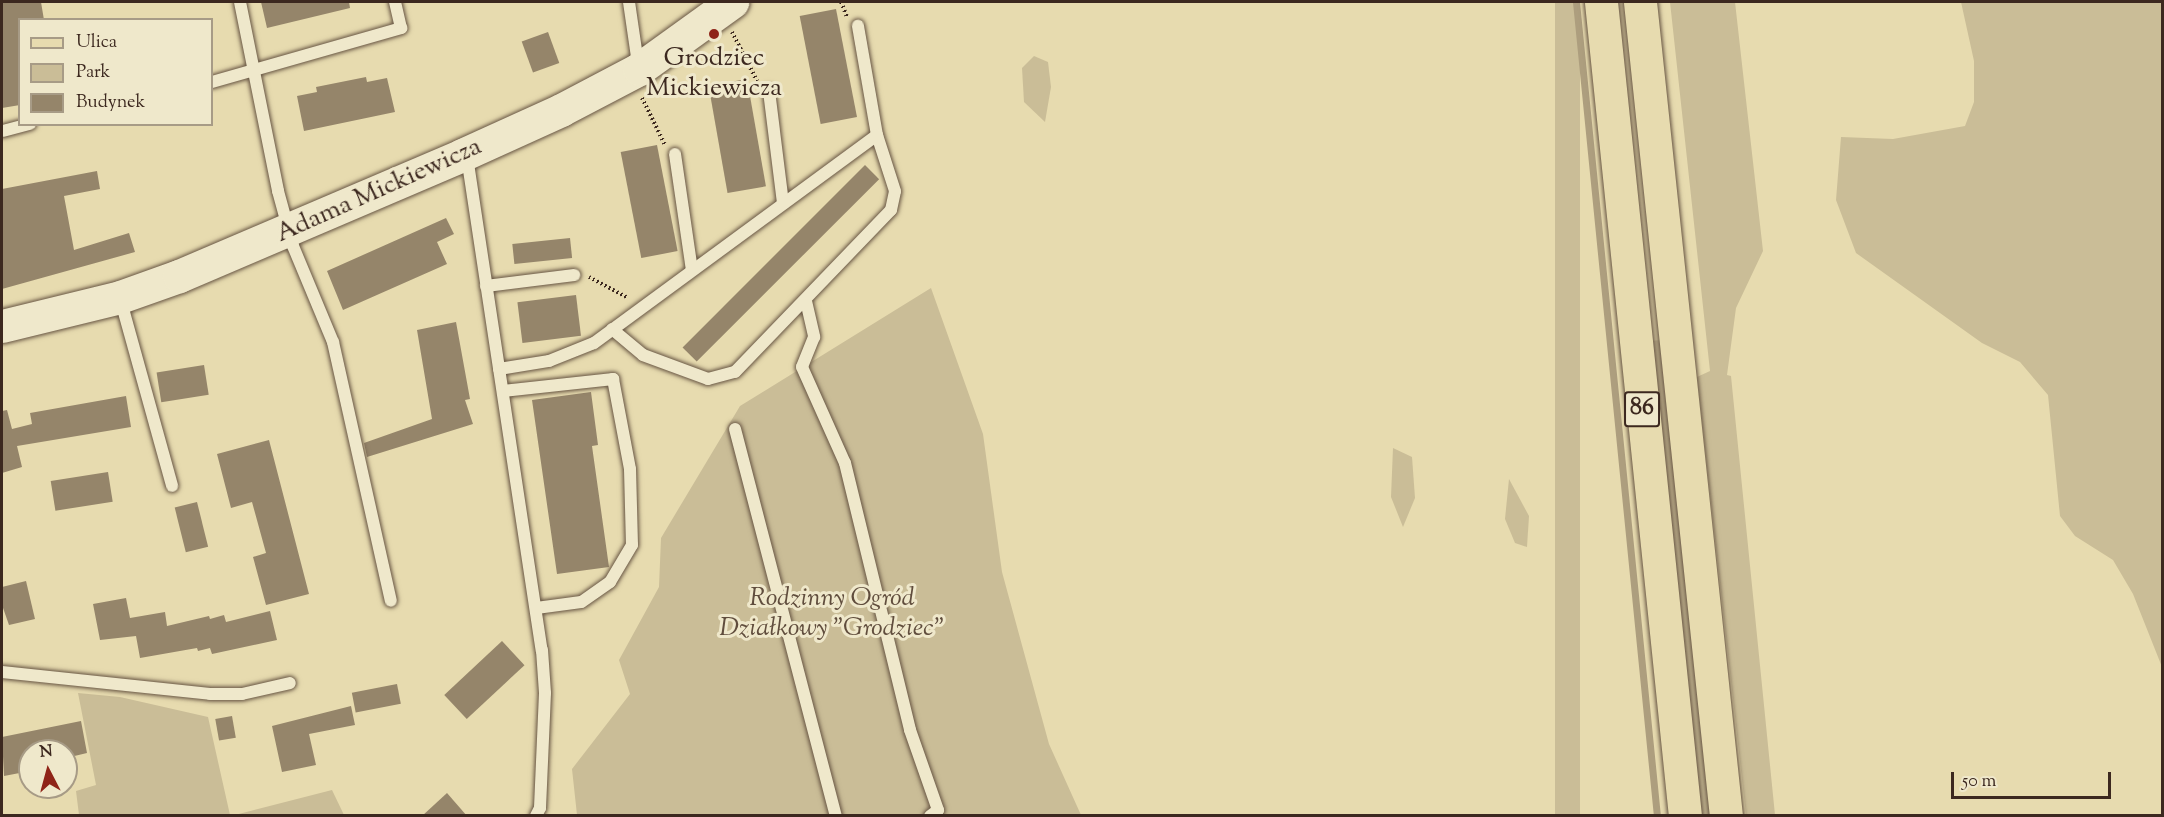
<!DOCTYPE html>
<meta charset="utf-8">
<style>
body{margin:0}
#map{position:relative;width:2164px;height:817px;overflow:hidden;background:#e7dbaf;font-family:"Sorts Mill Goudy",serif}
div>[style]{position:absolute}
.green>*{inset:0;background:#cabd97;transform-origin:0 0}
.stream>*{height:7px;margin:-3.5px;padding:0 3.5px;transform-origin:3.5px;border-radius:3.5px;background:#ad9e7e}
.building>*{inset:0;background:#95856a;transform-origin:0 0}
.path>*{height:4px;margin-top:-2px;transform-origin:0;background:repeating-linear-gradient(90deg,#3c281f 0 1.5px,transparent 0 4.5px)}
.roads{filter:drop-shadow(0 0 2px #675543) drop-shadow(0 0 2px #675543)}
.lane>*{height:12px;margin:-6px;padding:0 6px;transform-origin:6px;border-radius:6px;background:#efe8cb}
.secondary>*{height:33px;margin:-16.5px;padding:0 16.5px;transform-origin:16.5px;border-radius:16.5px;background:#efe8cb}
.primary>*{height:33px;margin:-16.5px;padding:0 16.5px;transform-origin:16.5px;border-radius:16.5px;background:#e7dbaf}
.dots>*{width:16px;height:16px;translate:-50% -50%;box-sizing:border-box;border:3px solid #efe8cb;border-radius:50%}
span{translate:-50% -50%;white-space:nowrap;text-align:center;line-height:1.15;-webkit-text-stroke:6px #efe8cb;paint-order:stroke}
.shield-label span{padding:2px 4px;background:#efe8cb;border:2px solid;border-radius:4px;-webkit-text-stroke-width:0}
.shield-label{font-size:24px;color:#3c281f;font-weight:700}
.poi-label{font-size:26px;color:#3c281f}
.street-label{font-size:26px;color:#3c281f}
.park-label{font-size:26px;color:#604d3d;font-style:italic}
.frame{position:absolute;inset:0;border:3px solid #3c281f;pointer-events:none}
.legend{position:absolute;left:18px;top:18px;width:195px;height:108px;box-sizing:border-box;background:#efe8cb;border:2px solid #a79b86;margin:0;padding:8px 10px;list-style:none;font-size:18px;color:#3c281f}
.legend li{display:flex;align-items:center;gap:12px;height:30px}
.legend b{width:30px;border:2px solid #a79b86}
.north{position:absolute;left:18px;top:739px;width:60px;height:60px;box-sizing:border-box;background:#efe8cb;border:2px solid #a79b86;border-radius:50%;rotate:354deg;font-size:16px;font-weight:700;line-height:24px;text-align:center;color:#3c281f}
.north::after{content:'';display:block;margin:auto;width:21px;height:27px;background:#8f2418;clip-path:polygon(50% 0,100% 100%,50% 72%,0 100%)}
.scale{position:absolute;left:1951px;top:772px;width:160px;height:27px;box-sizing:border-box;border:3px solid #3c281f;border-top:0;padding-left:8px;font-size:18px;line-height:21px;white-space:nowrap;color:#3c281f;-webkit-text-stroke:4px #efe8cb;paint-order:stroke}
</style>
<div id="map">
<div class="green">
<i style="left:1555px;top:2px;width:25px;height:818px"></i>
<i style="clip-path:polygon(1670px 2px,1735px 2px,1763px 251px,1736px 308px,1727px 375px,1731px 376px,1775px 815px,1746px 815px,1697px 377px,1710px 371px)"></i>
<i style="clip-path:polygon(1961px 2px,2162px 2px,2162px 667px,2133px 594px,2113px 560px,2075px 536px,2060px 516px,2048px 395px,2020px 362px,1982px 343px,1856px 253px,1836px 200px,1841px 137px,1893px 139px,1965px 126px,1974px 102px,1974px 61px)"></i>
<i style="clip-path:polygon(1034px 56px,1048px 62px,1051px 87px,1045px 122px,1024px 102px,1022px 68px)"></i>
<i style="clip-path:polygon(931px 288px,983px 434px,1002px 572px,1049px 744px,1081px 815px,577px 815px,572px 769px,630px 694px,619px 660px,659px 587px,661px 538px,740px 406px)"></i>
<i style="left:1661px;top:340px;width:478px;height:13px;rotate:84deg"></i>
<i style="clip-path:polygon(1393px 448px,1412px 457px,1415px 498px,1403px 527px,1391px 497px)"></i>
<i style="clip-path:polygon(1509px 479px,1529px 516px,1527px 547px,1515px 543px,1505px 519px)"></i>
<i style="clip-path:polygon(78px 693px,120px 697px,208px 717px,230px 815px,79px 815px,76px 791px,96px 785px)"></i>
<i style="clip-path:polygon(332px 790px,344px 815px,235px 815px)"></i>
</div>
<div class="stream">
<i style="left:1576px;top:2px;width:818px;rotate:84.32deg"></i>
</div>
<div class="building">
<i style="clip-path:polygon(2px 2px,41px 2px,44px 20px,20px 20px,20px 105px,2px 108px)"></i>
<i style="clip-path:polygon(261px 2px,349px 2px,350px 8px,267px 28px)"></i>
<i style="left:836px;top:9px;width:110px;height:37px;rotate:79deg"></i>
<i style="left:548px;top:32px;width:33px;height:28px;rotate:70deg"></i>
<i style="clip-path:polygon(366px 77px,367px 82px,387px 78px,395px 112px,304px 131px,297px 96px,317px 92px,316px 87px)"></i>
<i style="left:747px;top:79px;width:109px;height:39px;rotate:80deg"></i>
<i style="left:657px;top:145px;width:108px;height:37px;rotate:79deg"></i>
<i style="left:865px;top:165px;width:20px;height:258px;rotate:45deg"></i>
<i style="clip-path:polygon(97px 171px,100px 189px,64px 196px,74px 250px,129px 233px,135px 252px,2px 289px,2px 189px)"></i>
<i style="clip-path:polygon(446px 218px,454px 234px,437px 242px,447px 264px,343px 310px,327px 271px)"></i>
<i style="left:570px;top:238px;width:20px;height:58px;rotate:84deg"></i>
<i style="left:576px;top:295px;width:41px;height:59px;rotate:83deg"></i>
<i style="clip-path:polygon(456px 322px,470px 399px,465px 400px,473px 424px,367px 457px,364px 443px,432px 419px,417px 330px)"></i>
<i style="left:204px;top:365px;width:30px;height:48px;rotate:81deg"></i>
<i style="clip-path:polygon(591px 392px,598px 445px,592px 446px,609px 567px,557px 574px,532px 400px)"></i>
<i style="clip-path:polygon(126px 396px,131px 427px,17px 446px,22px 467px,2px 473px,2px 411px,7px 410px,12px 429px,32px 424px,30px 413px)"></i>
<i style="clip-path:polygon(269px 440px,309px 594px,266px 605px,253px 557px,266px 553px,252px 502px,231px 508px,217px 454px)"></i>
<i style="left:108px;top:472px;width:30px;height:58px;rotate:81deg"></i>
<i style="left:197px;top:502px;width:46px;height:23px;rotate:76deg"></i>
<i style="clip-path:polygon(26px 581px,35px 619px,9px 625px,2px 605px,2px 587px)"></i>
<i style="clip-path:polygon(126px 598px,130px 618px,165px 612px,167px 626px,209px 616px,210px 619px,224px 615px,226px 622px,270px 611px,277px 640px,212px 654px,210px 648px,198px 651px,197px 648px,140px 658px,136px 636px,100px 640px,93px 604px)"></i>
<i style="left:502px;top:641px;width:33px;height:79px;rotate:47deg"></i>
<i style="left:397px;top:684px;width:20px;height:46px;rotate:79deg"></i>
<i style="clip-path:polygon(351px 706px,355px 725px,309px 734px,316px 765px,282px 772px,272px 726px)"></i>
<i style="left:232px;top:716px;width:22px;height:17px;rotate:80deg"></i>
<i style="clip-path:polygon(81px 721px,87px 753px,66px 758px,66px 751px,30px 751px,30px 771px,4px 776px,2px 737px)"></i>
<i style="clip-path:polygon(447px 793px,467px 816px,422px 816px)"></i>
</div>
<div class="path">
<i style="left:841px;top:2px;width:16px;rotate:68deg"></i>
<i style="left:732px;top:32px;width:55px;rotate:63deg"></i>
<i style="left:642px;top:98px;width:52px;rotate:63.9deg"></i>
<i style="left:589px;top:277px;width:44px;rotate:28.3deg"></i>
</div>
<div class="roads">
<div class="lane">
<i style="left:240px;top:2px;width:193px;rotate:78.6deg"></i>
<i style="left:278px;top:191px;width:57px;rotate:74.7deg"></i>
<i style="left:293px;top:246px;width:104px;rotate:67.4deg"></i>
<i style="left:333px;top:342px;width:265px;rotate:77.4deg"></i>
<i style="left:629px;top:2px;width:63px;rotate:81.7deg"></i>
<i style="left:212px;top:82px;width:197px;rotate:-15.9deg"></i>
<i style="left:401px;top:28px;width:27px;rotate:-103deg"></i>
<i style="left:769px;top:91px;width:113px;rotate:82.9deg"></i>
<i style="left:3px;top:131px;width:28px;rotate:-15deg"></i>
<i style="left:675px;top:154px;width:117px;rotate:81.7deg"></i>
<i style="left:463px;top:157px;width:14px;rotate:65deg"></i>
<i style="left:469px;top:170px;width:486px;rotate:81.4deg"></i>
<i style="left:542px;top:650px;width:43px;rotate:86deg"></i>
<i style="left:545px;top:693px;width:115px;rotate:92.5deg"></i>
<i style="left:540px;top:808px;width:9px;rotate:117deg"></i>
<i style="left:486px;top:286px;width:89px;rotate:-7.1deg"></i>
<i style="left:120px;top:298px;width:195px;rotate:74.5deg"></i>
<i style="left:806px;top:301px;width:37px;rotate:77deg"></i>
<i style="left:814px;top:337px;width:32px;rotate:112deg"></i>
<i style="left:802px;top:367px;width:105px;rotate:65.9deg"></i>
<i style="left:845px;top:463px;width:275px;rotate:76.3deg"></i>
<i style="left:910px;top:730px;width:85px;rotate:70.7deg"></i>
<i style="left:938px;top:810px;width:10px;rotate:143deg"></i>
<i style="left:612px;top:329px;width:40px;rotate:40deg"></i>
<i style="left:643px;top:355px;width:69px;rotate:20.3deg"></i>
<i style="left:708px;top:379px;width:28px;rotate:-15deg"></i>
<i style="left:735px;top:372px;width:225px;rotate:-46.1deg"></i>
<i style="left:891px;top:210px;width:19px;rotate:-78deg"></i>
<i style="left:895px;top:191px;width:59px;rotate:-107.8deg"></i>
<i style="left:877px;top:135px;width:111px;rotate:-99.9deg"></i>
<i style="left:499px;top:369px;width:51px;rotate:-9.1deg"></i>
<i style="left:549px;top:361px;width:48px;rotate:-21.8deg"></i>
<i style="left:594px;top:343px;width:351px;rotate:-36.3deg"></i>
<i style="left:503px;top:391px;width:111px;rotate:-6.2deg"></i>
<i style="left:613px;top:379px;width:92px;rotate:79.3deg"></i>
<i style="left:630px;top:469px;width:76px;rotate:88.5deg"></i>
<i style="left:632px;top:545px;width:43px;rotate:120.7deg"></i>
<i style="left:610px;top:582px;width:35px;rotate:145deg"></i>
<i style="left:581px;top:602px;width:45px;rotate:172.4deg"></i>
<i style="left:735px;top:429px;width:400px;rotate:75.4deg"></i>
<i style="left:2px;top:672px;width:209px;rotate:6deg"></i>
<i style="left:210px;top:694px;width:32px"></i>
<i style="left:242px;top:694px;width:49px;rotate:-12.9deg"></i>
</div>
<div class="secondary">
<i style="left:2px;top:326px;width:122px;rotate:-13.8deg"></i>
<i style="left:120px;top:297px;width:63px;rotate:-19.6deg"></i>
<i style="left:179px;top:276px;width:308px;rotate:-23.1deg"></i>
<i style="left:462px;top:155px;width:109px;rotate:-24.4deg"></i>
<i style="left:561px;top:110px;width:88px;rotate:-27.7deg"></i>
<i style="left:639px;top:69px;width:115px;rotate:-35.8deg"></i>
</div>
<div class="primary">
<i style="left:1601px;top:2px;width:818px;rotate:84.11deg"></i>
<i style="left:1640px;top:2px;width:819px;rotate:83.97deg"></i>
</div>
</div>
<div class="dots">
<i style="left:714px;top:34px;background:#8f2418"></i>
</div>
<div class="shield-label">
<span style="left:1642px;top:409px">86</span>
</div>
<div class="poi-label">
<span style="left:714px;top:74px">Grodziec<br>Mickiewicza</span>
</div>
<div class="street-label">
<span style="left:379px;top:191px;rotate:-24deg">Adama Mickiewicza</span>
</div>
<div class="park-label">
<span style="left:832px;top:614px">Rodzinny Ogród<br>Działkowy "Grodziec"</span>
</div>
<div class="frame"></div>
<ul class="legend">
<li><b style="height:8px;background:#e7dbaf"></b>Ulica</li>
<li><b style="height:16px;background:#cabd97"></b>Park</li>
<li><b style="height:16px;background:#95856a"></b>Budynek</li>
</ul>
<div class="north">N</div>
<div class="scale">50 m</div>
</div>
